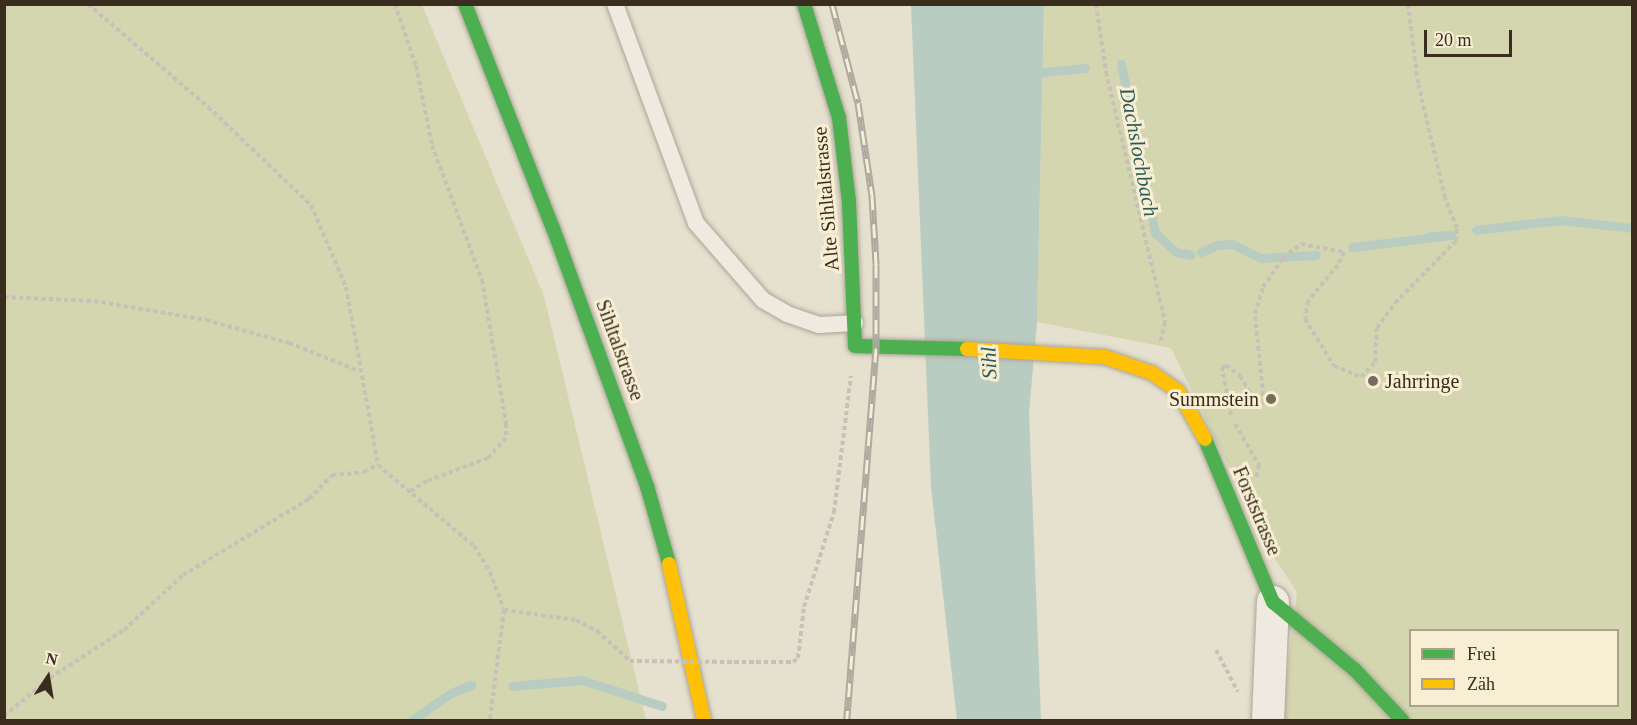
<!DOCTYPE html>
<meta charset="utf-8">
<style>
body{margin:0}
#map{position:relative;width:1637px;height:725px;overflow:hidden;background:#e6e0ce;font-family:"Times New Roman",serif}
div>[style]{position:absolute}
.green>*{inset:0;background:#d4d6b0}
.water>*{inset:0;background:#b9ccc1}
.stream>*{height:9px;margin:-4.5px;padding:0 4.5px;transform-origin:4.5px;border-radius:4.5px;background:#b9ccc1}
.path>*{height:4px;margin-top:-2px;transform-origin:0;background:repeating-linear-gradient(90deg,#c7c1b7 0 4.5px,transparent 0 7.5px)}
.roads{filter:drop-shadow(0 0 2px #aba597) drop-shadow(0 0 2px #aba597)}
.lane>*{height:16px;margin:-8px;padding:0 8px;transform-origin:8px;border-radius:8px;background:#eeeae0}
.street>*{height:32px;margin:-16px;padding:0 16px;transform-origin:16px;border-radius:16px;background:#eeeae0}
.fast>*{height:14px;margin:-7px;padding:0 7px;transform-origin:7px;border-radius:7px;background:#4caf50}
.slow>*{height:14px;margin:-7px;padding:0 7px;transform-origin:7px;border-radius:7px;background:#ffc107}
.rail>*{height:7px;margin-top:-3.5px;transform-origin:0;background:repeating-linear-gradient(90deg,#f7eed4 0 14px,#aeaaa0 0 28px);box-sizing:border-box;border-block:2px solid #aeaaa0}
.path-bridge>*{height:4px;margin-top:-2px;transform-origin:0;background:repeating-linear-gradient(90deg,#c7c1b7 0 4.5px,transparent 0 7.5px)}
.dots>*{width:16px;height:16px;translate:-50% -50%;box-sizing:border-box;border:3px solid #f7eed4;border-radius:50%}
span{translate:-50% -50%;white-space:nowrap;text-align:center;line-height:1.15;-webkit-text-stroke:6px #f7eed4;paint-order:stroke}
.street-label{font-size:20px;color:#3b2d1e}
.poi-label{font-size:20px;color:#3b2d1e}
.left{translate:0 -50%;text-align:left}
.right{translate:-100% -50%;text-align:right}
.water-label{font-size:21px;color:#2d5b5a;font-style:italic}
.frame{position:absolute;inset:0;border:6px solid #3b2d1e;pointer-events:none}
.legend{position:absolute;left:1409px;top:629px;width:210px;height:78px;box-sizing:border-box;background:#f7eed4;border:2px solid #aca18b;margin:0;padding:8px 10px;list-style:none;font-size:18px;color:#3b2d1e}
.legend li{display:flex;align-items:center;gap:12px;height:30px}
.legend b{width:30px;border:2px solid #aca18b}
.north{position:absolute;left:18px;top:647px;width:60px;height:60px;-webkit-text-stroke:4px #f7eed4;paint-order:stroke;rotate:12deg;font-size:16px;font-weight:700;line-height:24px;text-align:center;color:#3b2d1e}
.north::after{content:'';display:block;margin:auto;width:21px;height:27px;background:#3b2d1e;clip-path:polygon(50% 0,100% 100%,50% 72%,0 100%)}
.scale{position:absolute;left:1424px;top:30px;width:88px;height:27px;box-sizing:border-box;border:3px solid #3b2d1e;border-top:0;padding-left:8px;font-size:18px;line-height:21px;white-space:nowrap;color:#3b2d1e;-webkit-text-stroke:4px #f7eed4;paint-order:stroke}
</style>
<div id="map">
<div class="green">
<i style="clip-path:polygon(4px 5px,422px 5px,544px 296px,646px 720px,5px 720px)"></i>
<i style="clip-path:polygon(evenodd,1044px 5px,1632px 5px,1632px 720px,1281px 720px,1297px 592px,1270px 551px,1171px 348px,1037px 322px,1044px 5px,1410px 630px,1618px 630px,1618px 706px,1410px 706px,1410px 630px)"></i>
</div>
<div class="water">
<i style="clip-path:polygon(911px 5px,1044px 5px,1037px 322px,1029px 413px,1041px 720px,957px 720px,931px 487px)"></i>
</div>
<div class="stream">
<i style="left:1121px;top:64px;width:172px;rotate:78.6deg"></i>
<i style="left:1155px;top:233px;width:28px;rotate:42deg"></i>
<i style="left:1176px;top:252px;width:15px;rotate:11deg"></i>
<i style="left:1034px;top:73px;width:51px;rotate:-5.6deg"></i>
<i style="left:1476px;top:230px;width:85px;rotate:-6.8deg"></i>
<i style="left:1560px;top:220px;width:72px;rotate:6.3deg"></i>
<i style="left:1352px;top:247px;width:100px;rotate:-6.9deg"></i>
<i style="left:1451px;top:235px;width:21px;rotate:177deg"></i>
<i style="left:1201px;top:252px;width:17px;rotate:-24deg"></i>
<i style="left:1217px;top:245px;width:15px;rotate:-4deg"></i>
<i style="left:1232px;top:244px;width:32px;rotate:26deg"></i>
<i style="left:1261px;top:258px;width:55px;rotate:-3.1deg"></i>
<i style="left:512px;top:686px;width:70px;rotate:-4.9deg"></i>
<i style="left:582px;top:680px;width:84px;rotate:18deg"></i>
<i style="left:412px;top:720px;width:47px;rotate:-34.7deg"></i>
<i style="left:451px;top:693px;width:22px;rotate:-22deg"></i>
</div>
<div class="path">
<i style="left:88px;top:4px;width:158px;rotate:40.6deg"></i>
<i style="left:208px;top:107px;width:142px;rotate:43.6deg"></i>
<i style="left:311px;top:205px;width:89px;rotate:66.9deg"></i>
<i style="left:346px;top:287px;width:181px;rotate:79.8deg"></i>
<i style="left:378px;top:465px;width:126px;rotate:40.2deg"></i>
<i style="left:474px;top:546px;width:31px;rotate:58deg"></i>
<i style="left:490px;top:572px;width:40px;rotate:69.8deg"></i>
<i style="left:504px;top:610px;width:111px;rotate:97.3deg"></i>
<i style="left:395px;top:4px;width:65px;rotate:71.3deg"></i>
<i style="left:416px;top:66px;width:81px;rotate:78.6deg"></i>
<i style="left:432px;top:145px;width:144px;rotate:69.7deg"></i>
<i style="left:482px;top:280px;width:145px;rotate:80.5deg"></i>
<i style="left:506px;top:423px;width:15px;rotate:90deg"></i>
<i style="left:506px;top:438px;width:27px;rotate:132deg"></i>
<i style="left:488px;top:458px;width:65px;rotate:159.3deg"></i>
<i style="left:427px;top:481px;width:21px;rotate:149deg"></i>
<i style="left:1096px;top:4px;width:69px;rotate:81.6deg"></i>
<i style="left:1106px;top:72px;width:257px;rotate:76.7deg"></i>
<i style="left:1165px;top:322px;width:22px;rotate:103deg"></i>
<i style="left:4px;top:297px;width:90px;rotate:2.5deg"></i>
<i style="left:94px;top:301px;width:114px;rotate:9.6deg"></i>
<i style="left:206px;top:320px;width:86px;rotate:15.5deg"></i>
<i style="left:289px;top:343px;width:75px;rotate:21.8deg"></i>
<i style="left:1231px;top:415px;width:48px;rotate:-100.8deg"></i>
<i style="left:1222px;top:368px;width:5px;rotate:-37deg"></i>
<i style="left:1226px;top:365px;width:18px;rotate:38deg"></i>
<i style="left:1240px;top:376px;width:29px;rotate:59deg"></i>
<i style="left:1255px;top:401px;width:9px;rotate:13deg"></i>
<i style="left:1264px;top:403px;width:89px;rotate:-95.8deg"></i>
<i style="left:1255px;top:314px;width:28px;rotate:-73deg"></i>
<i style="left:1263px;top:287px;width:35px;rotate:-55deg"></i>
<i style="left:1283px;top:258px;width:23px;rotate:-38deg"></i>
<i style="left:1301px;top:244px;width:44px;rotate:10.5deg"></i>
<i style="left:1344px;top:252px;width:14px;rotate:115deg"></i>
<i style="left:1338px;top:265px;width:47px;rotate:129.8deg"></i>
<i style="left:1308px;top:301px;width:18px;rotate:99deg"></i>
<i style="left:1305px;top:319px;width:55px;rotate:58.3deg"></i>
<i style="left:1334px;top:366px;width:29px;rotate:22deg"></i>
<i style="left:1361px;top:377px;width:21px;rotate:-47deg"></i>
<i style="left:1375px;top:362px;width:34px;rotate:-87deg"></i>
<i style="left:1377px;top:328px;width:31px;rotate:-54deg"></i>
<i style="left:1395px;top:303px;width:87px;rotate:-45.5deg"></i>
<i style="left:1456px;top:241px;width:13px;rotate:-86deg"></i>
<i style="left:1457px;top:228px;width:32px;rotate:-112deg"></i>
<i style="left:1445px;top:198px;width:118px;rotate:-103.2deg"></i>
<i style="left:1418px;top:83px;width:80px;rotate:-97.2deg"></i>
<i style="left:1235px;top:424px;width:48px;rotate:59.7deg"></i>
<i style="left:1259px;top:465px;width:15px;rotate:101deg"></i>
<i style="left:504px;top:610px;width:73px;rotate:7.9deg"></i>
<i style="left:576px;top:620px;width:24px;rotate:28deg"></i>
<i style="left:597px;top:631px;width:45px;rotate:42.3deg"></i>
<i style="left:1216px;top:650px;width:47px;rotate:62.4deg"></i>
<i style="left:734px;top:662px;width:59px"></i>
<i style="left:793px;top:662px;width:6px;rotate:-39deg"></i>
<i style="left:798px;top:658px;width:51px;rotate:-83.3deg"></i>
<i style="left:804px;top:607px;width:100px;rotate:-72.5deg"></i>
<i style="left:834px;top:512px;width:137px;rotate:-82.9deg"></i>
<i style="left:4px;top:716px;width:60px;rotate:-39.6deg"></i>
<i style="left:50px;top:678px;width:88px;rotate:-33deg"></i>
<i style="left:124px;top:630px;width:81px;rotate:-43deg"></i>
<i style="left:183px;top:575px;width:147px;rotate:-31.1deg"></i>
<i style="left:309px;top:499px;width:33px;rotate:-46deg"></i>
<i style="left:332px;top:475px;width:32px;rotate:-5deg"></i>
<i style="left:364px;top:472px;width:16px;rotate:-27deg"></i>
</div>
<div class="roads">
<div class="lane">
<i style="left:615px;top:4px;width:233px;rotate:69.7deg"></i>
<i style="left:696px;top:223px;width:102px;rotate:49deg"></i>
<i style="left:763px;top:300px;width:28px;rotate:30deg"></i>
<i style="left:787px;top:314px;width:34px;rotate:19deg"></i>
<i style="left:819px;top:325px;width:36px;rotate:-3deg"></i>
</div>
<div class="street">
<i style="left:1268px;top:720px;width:118px;rotate:-87.6deg"></i>
</div>
<div class="fast">
<i style="left:465px;top:4px;width:241px;rotate:68.6deg"></i>
<i style="left:553px;top:228px;width:275px;rotate:70deg"></i>
<i style="left:647px;top:486px;width:81px;rotate:74.2deg"></i>
<i style="left:804px;top:4px;width:119px;rotate:72.9deg"></i>
<i style="left:839px;top:118px;width:85px;rotate:83.2deg"></i>
<i style="left:849px;top:202px;width:144px;rotate:87.6deg"></i>
<i style="left:855px;top:346px;width:112px;rotate:1.5deg"></i>
<i style="left:1205px;top:439px;width:177px;rotate:67.4deg"></i>
<i style="left:1273px;top:602px;width:107px;rotate:39.7deg"></i>
<i style="left:1355px;top:670px;width:69px;rotate:46.8deg"></i>
</div>
<div class="slow">
<i style="left:967px;top:349px;width:138px;rotate:3.3deg"></i>
<i style="left:1105px;top:357px;width:50px;rotate:18.8deg"></i>
<i style="left:1152px;top:373px;width:32px;rotate:35deg"></i>
<i style="left:1178px;top:391px;width:55px;rotate:60.6deg"></i>
<i style="left:669px;top:564px;width:160px;rotate:77.4deg"></i>
</div>
</div>
<div class="rail">
<i style="left:832px;top:4px;width:102px;rotate:75.3deg"></i>
<i style="left:858px;top:103px;width:94px;rotate:81.4deg"></i>
<i style="left:872px;top:196px;width:68px;rotate:86.6deg"></i>
<i style="left:876px;top:264px;width:84px;rotate:90deg"></i>
<i style="left:876px;top:348px;width:373px;rotate:94.5deg"></i>
</div>
<div class="path-bridge">
<i style="left:630px;top:661px;width:104px;rotate:0.6deg"></i>
</div>
<div class="dots">
<i style="left:1373px;top:381px;background:#776c5c"></i>
<i style="left:1271px;top:399px;background:#776c5c"></i>
</div>
<div class="street-label">
<span style="left:826px;top:199px;rotate:-95deg">Alte Sihltalstrasse</span>
<span style="left:620px;top:350px;rotate:70deg">Sihltalstrasse</span>
<span style="left:1257px;top:511px;rotate:67deg">Forststrasse</span>
</div>
<div class="poi-label">
<span class="left" style="left:1385px;top:381px">Jahrringe</span>
<span class="right" style="left:1259px;top:399px">Summstein</span>
</div>
<div class="water-label">
<span style="left:1139px;top:152px;rotate:79deg">Dachslochbach</span>
<span style="left:989px;top:363px;rotate:-92deg">Sihl</span>
</div>
<div class="frame"></div>
<ul class="legend">
<li><b style="height:8px;background:#4caf50"></b>Frei</li>
<li><b style="height:8px;background:#ffc107"></b>Zäh</li>
</ul>
<div class="north">N</div>
<div class="scale">20 m</div>
</div>
